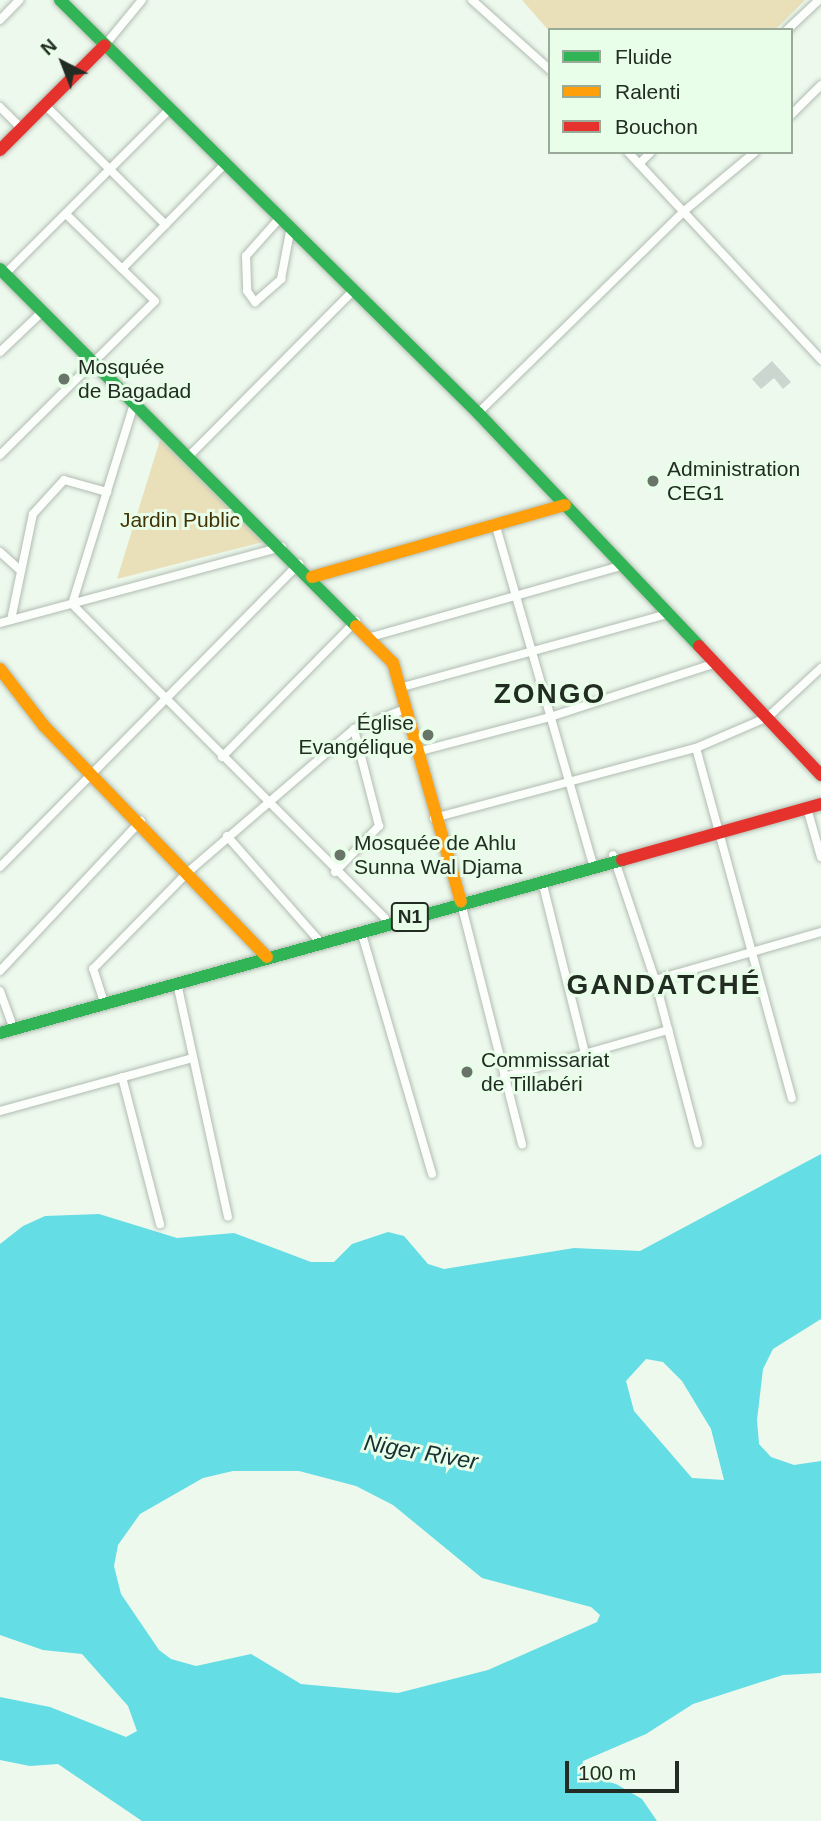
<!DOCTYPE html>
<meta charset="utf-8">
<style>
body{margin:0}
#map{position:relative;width:821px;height:1821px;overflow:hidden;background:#edf9ed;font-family:Arial,sans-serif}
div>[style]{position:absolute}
.green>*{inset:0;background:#e9e0b9}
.water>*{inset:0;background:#64dde4}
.building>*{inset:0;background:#cad6cf}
.roads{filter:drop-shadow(0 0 2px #b2bcb2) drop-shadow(0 0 2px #b2bcb2)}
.street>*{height:8px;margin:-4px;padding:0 4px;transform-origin:4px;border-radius:4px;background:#fcfefc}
.fast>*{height:12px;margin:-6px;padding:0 6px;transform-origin:6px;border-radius:6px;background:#30b455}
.slow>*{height:12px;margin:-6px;padding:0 6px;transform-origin:6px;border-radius:6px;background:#ff9f0a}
.jam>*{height:12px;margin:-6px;padding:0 6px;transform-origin:6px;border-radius:6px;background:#e5322d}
.dots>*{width:19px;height:19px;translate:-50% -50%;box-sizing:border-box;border:4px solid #e8fee9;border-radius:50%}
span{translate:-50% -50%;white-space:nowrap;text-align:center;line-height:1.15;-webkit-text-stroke:6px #e8fee9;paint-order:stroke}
.shield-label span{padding:2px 5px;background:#e8fee9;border:2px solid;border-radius:5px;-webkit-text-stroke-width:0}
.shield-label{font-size:19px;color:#222c22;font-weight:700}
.poi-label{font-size:21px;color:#222c22}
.left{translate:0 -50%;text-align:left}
.right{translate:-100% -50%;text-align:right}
.park-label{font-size:21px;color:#433305}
.water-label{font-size:23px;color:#162f32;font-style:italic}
.district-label{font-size:28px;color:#222c22;font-weight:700;letter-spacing:2px}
.legend{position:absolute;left:548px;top:28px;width:245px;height:126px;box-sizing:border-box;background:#e8fee9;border:2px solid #9a9;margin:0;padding:9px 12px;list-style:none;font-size:21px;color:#222c22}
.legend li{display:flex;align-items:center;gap:14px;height:35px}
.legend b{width:35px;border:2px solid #9a9}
.north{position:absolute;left:28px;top:28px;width:70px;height:70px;-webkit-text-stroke:5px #e8fee9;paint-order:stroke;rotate:318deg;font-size:19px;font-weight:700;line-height:28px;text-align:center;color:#222c22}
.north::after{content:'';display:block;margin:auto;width:24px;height:32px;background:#222c22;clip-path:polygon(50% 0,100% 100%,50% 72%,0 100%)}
.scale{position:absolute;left:565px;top:1761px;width:114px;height:32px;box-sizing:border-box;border:4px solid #222c22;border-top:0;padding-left:9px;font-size:21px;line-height:24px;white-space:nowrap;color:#222c22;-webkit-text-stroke:5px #e8fee9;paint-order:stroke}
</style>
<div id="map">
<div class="green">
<i style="clip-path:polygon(522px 0,805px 0,775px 30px,550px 32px)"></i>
<i style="clip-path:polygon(160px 440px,263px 542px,117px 579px)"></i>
</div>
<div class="water">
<i style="clip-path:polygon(evenodd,821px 1154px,821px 1319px,773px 1349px,763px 1369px,757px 1420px,759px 1444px,771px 1457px,794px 1465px,821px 1461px,821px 1673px,783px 1675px,693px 1704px,646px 1734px,583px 1761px,581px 1775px,616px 1784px,642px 1799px,657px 1821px,142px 1821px,58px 1764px,30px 1766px,0 1760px,0 1697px,50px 1707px,126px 1737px,137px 1731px,128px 1706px,82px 1654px,43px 1650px,0 1635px,0 1244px,23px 1226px,45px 1216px,99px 1214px,177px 1238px,234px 1233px,311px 1262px,334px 1262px,352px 1244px,388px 1232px,404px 1236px,428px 1264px,444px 1269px,574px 1248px,640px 1251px,821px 1154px,646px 1359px,663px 1362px,682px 1381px,711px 1429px,724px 1480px,692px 1478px,634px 1411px,626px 1381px,646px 1359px,821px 1154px,233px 1471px,299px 1471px,356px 1486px,393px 1505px,482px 1578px,591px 1607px,600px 1615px,597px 1622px,488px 1670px,398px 1693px,301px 1684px,251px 1654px,196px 1666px,171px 1659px,159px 1650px,121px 1594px,114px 1566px,118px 1545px,140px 1514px,203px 1478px,233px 1471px)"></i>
</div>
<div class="building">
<i style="clip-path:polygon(772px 361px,791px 382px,783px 389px,774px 378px,761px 389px,752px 379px)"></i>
</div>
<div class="roads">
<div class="street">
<i style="left:472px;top:0;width:105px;rotate:41.9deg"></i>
<i style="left:0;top:20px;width:28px;rotate:-46deg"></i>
<i style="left:787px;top:30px;width:44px;rotate:-43.2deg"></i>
<i style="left:105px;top:45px;width:58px;rotate:-50.6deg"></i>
<i style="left:45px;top:105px;width:170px;rotate:44.8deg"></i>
<i style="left:0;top:107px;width:31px;rotate:45deg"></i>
<i style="left:791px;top:115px;width:42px;rotate:-45deg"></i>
<i style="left:628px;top:152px;width:284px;rotate:47.1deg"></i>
<i style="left:639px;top:164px;width:17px;rotate:-45deg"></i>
<i style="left:278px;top:220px;width:48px;rotate:131.6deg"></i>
<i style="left:246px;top:256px;width:35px;rotate:88deg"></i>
<i style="left:247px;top:291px;width:14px;rotate:54deg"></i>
<i style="left:255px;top:302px;width:35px;rotate:-41deg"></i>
<i style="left:281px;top:279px;width:48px;rotate:-79.2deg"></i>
<i style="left:122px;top:269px;width:146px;rotate:-45.6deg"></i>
<i style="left:5px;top:274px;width:232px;rotate:-45deg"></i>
<i style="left:0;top:352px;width:58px;rotate:-43.6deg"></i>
<i style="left:134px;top:404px;width:209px;rotate:107.2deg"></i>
<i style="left:72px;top:604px;width:443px;rotate:45.1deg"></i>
<i style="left:478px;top:413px;width:287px;rotate:-44.4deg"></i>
<i style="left:683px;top:212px;width:94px;rotate:-39.8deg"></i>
<i style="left:0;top:455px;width:218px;rotate:-44.8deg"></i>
<i style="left:155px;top:301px;width:124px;rotate:-135.7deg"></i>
<i style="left:188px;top:457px;width:231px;rotate:-45.2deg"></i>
<i style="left:495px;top:523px;width:353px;rotate:74deg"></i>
<i style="left:0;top:552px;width:25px;rotate:42deg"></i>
<i style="left:11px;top:620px;width:108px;rotate:-78.3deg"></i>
<i style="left:33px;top:514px;width:46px;rotate:-47.6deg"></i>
<i style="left:64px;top:480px;width:45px;rotate:15.6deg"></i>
<i style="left:0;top:623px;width:292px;rotate:-15.1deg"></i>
<i style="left:371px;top:637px;width:259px;rotate:-15.9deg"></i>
<i style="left:399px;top:688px;width:278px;rotate:-15.4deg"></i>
<i style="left:696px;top:748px;width:363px;rotate:74.7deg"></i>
<i style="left:417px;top:752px;width:138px;rotate:-14.7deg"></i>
<i style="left:550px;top:717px;width:175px;rotate:-18deg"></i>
<i style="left:222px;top:757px;width:191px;rotate:-45.4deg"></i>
<i style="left:807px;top:808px;width:51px;rotate:74.1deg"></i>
<i style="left:434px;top:818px;width:271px;rotate:-15deg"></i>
<i style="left:696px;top:748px;width:78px;rotate:-23.3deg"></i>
<i style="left:768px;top:717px;width:72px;rotate:-42.8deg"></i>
<i style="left:227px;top:836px;width:141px;rotate:48.7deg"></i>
<i style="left:613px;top:855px;width:132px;rotate:71.4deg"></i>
<i style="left:655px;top:980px;width:169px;rotate:75.2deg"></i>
<i style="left:0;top:867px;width:426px;rotate:-45.4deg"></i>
<i style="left:335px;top:872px;width:64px;rotate:-46.3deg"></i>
<i style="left:379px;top:826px;width:100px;rotate:-104.5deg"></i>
<i style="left:542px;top:881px;width:177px;rotate:76deg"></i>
<i style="left:461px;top:903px;width:249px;rotate:75.8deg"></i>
<i style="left:361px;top:931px;width:253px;rotate:73.7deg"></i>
<i style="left:0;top:971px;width:206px;rotate:-46.8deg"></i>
<i style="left:655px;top:980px;width:173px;rotate:-16.1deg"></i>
<i style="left:177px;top:983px;width:239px;rotate:77.7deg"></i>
<i style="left:0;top:991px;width:32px;rotate:70deg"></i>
<i style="left:103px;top:999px;width:32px;rotate:-108deg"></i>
<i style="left:93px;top:969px;width:136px;rotate:-45.6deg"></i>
<i style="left:188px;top:872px;width:219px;rotate:-40.7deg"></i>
<i style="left:354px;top:729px;width:55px;rotate:-21.4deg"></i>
<i style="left:122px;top:1077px;width:152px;rotate:75.5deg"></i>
<i style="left:504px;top:1077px;width:171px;rotate:-16deg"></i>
<i style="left:0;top:1111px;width:200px;rotate:-15.4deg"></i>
</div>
<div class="fast">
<i style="left:60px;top:0;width:588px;rotate:44.66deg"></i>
<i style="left:478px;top:413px;width:321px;rotate:46.5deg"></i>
<i style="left:0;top:269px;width:504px;rotate:45.08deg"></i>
<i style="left:0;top:1033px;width:646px;rotate:-15.54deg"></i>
</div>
<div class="slow">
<i style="left:312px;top:577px;width:263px;rotate:-15.9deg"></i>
<i style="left:356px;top:626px;width:52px;rotate:45deg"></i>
<i style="left:393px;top:663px;width:248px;rotate:74.1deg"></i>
<i style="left:0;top:669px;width:72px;rotate:52.3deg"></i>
<i style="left:44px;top:726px;width:321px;rotate:46deg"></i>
</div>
<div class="jam">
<i style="left:0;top:150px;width:148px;rotate:-45deg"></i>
<i style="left:699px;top:646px;width:178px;rotate:46.6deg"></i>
<i style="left:622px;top:860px;width:207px;rotate:-15.7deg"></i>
</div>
</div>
<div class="dots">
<i style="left:64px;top:379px;background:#697469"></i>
<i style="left:653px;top:481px;background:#697469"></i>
<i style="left:428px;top:735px;background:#697469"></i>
<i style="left:340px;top:855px;background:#697469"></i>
<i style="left:467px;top:1072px;background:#697469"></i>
</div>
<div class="shield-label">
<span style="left:410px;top:917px">N1</span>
</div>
<div class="poi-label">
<span class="left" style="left:78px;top:379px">Mosquée<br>de Bagadad</span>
<span class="left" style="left:667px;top:481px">Administration<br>CEG1</span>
<span class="right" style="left:414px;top:735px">Église<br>Evangélique</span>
<span class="left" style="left:354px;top:855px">Mosquée de Ahlu<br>Sunna Wal Djama</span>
<span class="left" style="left:481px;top:1072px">Commissariat<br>de Tillabéri</span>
</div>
<div class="park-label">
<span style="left:180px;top:520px">Jardin Public</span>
</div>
<div class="water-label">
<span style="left:421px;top:1452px;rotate:10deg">Niger River</span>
</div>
<div class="district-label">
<span style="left:550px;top:694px">ZONGO</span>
<span style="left:664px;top:985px">GANDATCHÉ</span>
</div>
<ul class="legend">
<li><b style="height:9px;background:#30b455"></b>Fluide</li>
<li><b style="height:9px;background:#ff9f0a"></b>Ralenti</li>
<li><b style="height:9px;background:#e5322d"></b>Bouchon</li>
</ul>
<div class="north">N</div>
<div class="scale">100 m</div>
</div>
